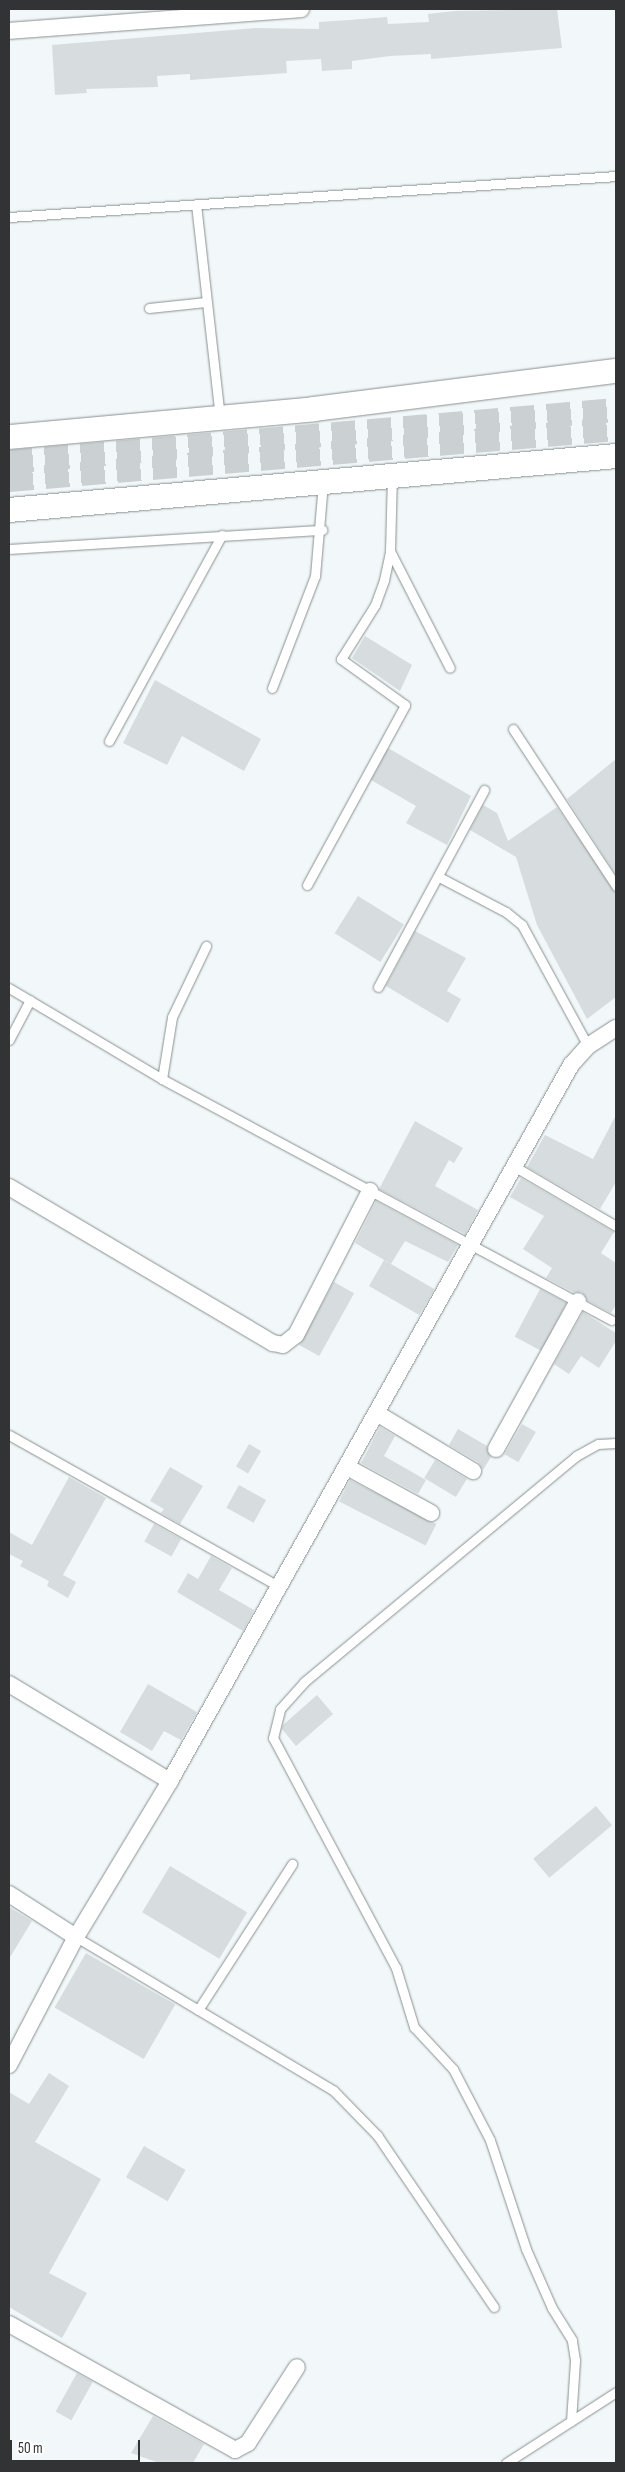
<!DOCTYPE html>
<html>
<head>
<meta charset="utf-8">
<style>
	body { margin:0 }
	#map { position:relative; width:625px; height:2472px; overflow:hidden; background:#f2f8f9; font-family:"Sofia Sans Condensed",sans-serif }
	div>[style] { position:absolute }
	.building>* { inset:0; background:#d7ddde; transform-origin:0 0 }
	.secondary-tunnel>* { height:24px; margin-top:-12px; transform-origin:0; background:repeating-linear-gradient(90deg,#cbd1d2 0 24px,transparent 0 36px) }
	.roads { filter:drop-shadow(0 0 1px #898f90) drop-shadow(0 0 1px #898f90) }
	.lane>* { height:9px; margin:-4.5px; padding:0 4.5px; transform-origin:4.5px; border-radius:4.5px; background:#fff }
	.street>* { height:16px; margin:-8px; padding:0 8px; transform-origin:8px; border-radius:8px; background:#fff }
	.secondary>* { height:24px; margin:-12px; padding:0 12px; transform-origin:12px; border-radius:12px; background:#fff }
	span { translate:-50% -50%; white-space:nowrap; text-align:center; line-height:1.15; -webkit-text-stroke:5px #fff; paint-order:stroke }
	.frame { position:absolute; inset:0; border:10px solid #313334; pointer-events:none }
	.scale { position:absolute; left:10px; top:2440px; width:130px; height:22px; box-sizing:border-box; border:2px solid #313334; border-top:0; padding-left:6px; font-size:15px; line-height:18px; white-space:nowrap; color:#313334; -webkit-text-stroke:4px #fff; paint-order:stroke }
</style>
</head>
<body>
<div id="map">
	<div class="building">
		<i style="clip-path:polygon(557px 9px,562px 48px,431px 59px,431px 54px,390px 56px,352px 61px,352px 69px,322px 71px,321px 59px,286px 61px,287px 73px,190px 80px,190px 74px,157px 76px,158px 87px,86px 89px,87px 93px,55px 95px,52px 45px,256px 28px,319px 29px,319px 22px,349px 20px,387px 17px,388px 24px,429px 22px,428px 14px,455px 11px)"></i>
		<i style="clip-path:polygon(365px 636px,412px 665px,400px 691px,352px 658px)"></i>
		<i style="clip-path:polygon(155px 680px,261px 739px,244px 771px,182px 736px,167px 765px,123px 743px)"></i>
		<i style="clip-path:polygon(388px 748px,471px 796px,447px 845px,406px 823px,416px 806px,371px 780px)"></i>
		<i style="clip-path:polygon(616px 759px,616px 875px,567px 799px)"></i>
		<i style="clip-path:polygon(483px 805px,497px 813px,508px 841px,557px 807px,616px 892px,616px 997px,587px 1019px,537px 925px,516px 857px,470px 830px)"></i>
		<i style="left:358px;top:896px;width:54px;height:44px;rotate:32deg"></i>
		<i style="clip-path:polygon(415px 931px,466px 958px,447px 991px,461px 999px,448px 1023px,386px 986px)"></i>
		<i style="clip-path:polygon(616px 1115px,616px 1182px,600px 1209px,527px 1167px,545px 1135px,593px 1159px)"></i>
		<i style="clip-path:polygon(415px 1121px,463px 1148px,454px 1163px,449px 1160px,435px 1186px,478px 1210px,465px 1234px,379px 1189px)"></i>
		<i style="clip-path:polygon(521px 1178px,614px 1232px,601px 1253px,616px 1263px,616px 1305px,611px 1313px,588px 1301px,582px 1292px,573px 1292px,546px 1278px,552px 1268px,523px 1249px,544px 1216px,510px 1197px)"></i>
		<i style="clip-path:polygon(376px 1201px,458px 1245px,448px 1262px,405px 1241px,391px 1264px,355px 1243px)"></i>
		<i style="left:384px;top:1260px;width:58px;height:30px;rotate:30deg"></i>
		<i style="left:334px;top:1282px;width:23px;height:72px;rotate:29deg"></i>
		<i style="left:540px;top:1289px;width:30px;height:54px;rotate:28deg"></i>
		<i style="clip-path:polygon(583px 1312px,616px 1333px,616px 1341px,599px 1368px,581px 1356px,569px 1374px,554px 1364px)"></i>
		<i style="left:522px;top:1424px;width:16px;height:35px;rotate:30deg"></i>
		<i style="clip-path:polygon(380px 1427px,395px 1436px,384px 1456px,426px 1480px,418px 1494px,361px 1463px)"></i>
		<i style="clip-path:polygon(458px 1429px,487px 1446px,491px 1457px,483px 1470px,478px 1462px,449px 1445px)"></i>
		<i style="left:249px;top:1444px;width:14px;height:26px;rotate:30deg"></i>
		<i style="left:435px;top:1460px;width:37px;height:21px;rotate:31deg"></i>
		<i style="clip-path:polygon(170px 1467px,203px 1486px,180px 1524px,161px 1513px,164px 1509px,150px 1501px)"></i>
		<i style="clip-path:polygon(69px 1477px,106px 1498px,63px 1575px,76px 1582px,68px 1598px,47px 1586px,49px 1581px,20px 1566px,23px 1561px,9px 1554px,9px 1532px,32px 1545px)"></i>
		<i style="left:350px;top:1480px;width:97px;height:24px;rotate:27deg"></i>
		<i style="left:239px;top:1485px;width:31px;height:26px;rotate:29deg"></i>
		<i style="left:154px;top:1524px;width:31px;height:20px;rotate:29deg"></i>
		<i style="clip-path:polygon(211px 1556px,232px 1568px,219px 1590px,254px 1610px,243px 1631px,177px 1592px,188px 1573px,198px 1579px)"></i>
		<i style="clip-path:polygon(148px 1684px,197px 1712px,181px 1740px,164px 1731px,152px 1751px,120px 1732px)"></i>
		<i style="clip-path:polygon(317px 1695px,333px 1714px,296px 1746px,282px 1729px,283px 1725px)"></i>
		<i style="left:596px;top:1806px;width:25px;height:82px;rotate:50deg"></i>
		<i style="left:170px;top:1866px;width:90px;height:54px;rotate:31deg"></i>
		<i style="clip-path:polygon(9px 1907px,32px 1921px,9px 1959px)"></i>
		<i style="left:86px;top:1953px;width:103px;height:63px;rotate:30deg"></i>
		<i style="clip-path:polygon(49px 2073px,69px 2086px,35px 2142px,101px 2179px,49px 2273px,87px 2293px,62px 2338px,9px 2307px,9px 2092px,29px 2104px)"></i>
		<i style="left:144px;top:2146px;width:48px;height:36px;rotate:30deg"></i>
		<i style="left:77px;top:2373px;width:18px;height:44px;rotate:29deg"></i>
		<i style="clip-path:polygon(153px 2416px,204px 2444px,193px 2463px,159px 2463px,131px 2453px)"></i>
	</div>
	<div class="secondary-tunnel">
		<i style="left:9px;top:462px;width:609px;rotate:-4.9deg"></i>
		<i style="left:9px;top:480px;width:609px;rotate:-4.8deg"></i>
	</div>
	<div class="roads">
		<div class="lane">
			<i style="left:196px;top:204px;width:214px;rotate:83.6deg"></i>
			<i style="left:9px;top:217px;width:608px;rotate:-3.86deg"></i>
			<i style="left:149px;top:308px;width:57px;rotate:-6deg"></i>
			<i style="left:9px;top:549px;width:314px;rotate:-3.5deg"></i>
			<i style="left:390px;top:551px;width:131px;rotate:62.9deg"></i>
			<i style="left:272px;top:688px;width:120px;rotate:-69deg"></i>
			<i style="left:315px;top:576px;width:93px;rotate:-85.1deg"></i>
			<i style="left:513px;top:729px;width:188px;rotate:56.7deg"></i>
			<i style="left:109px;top:741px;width:235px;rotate:-61.3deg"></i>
			<i style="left:439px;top:877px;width:76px;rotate:27.6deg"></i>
			<i style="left:506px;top:912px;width:21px;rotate:39deg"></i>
			<i style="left:522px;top:925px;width:138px;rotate:61.4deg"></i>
			<i style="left:307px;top:885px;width:205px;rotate:-61.4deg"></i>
			<i style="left:405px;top:705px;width:79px;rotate:-144.3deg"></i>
			<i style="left:341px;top:659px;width:64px;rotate:-57.8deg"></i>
			<i style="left:375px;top:605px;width:27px;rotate:-70deg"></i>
			<i style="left:384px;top:580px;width:30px;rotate:-78deg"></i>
			<i style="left:390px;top:551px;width:74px;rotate:-88.5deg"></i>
			<i style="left:378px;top:987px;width:224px;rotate:-61.7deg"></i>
			<i style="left:9px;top:988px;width:178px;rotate:30.7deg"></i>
			<i style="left:162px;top:1079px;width:510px;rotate:28.22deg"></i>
			<i style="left:9px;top:1040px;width:45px;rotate:-62.3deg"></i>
			<i style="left:162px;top:1079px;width:63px;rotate:-80.8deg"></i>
			<i style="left:172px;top:1017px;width:79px;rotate:-64.4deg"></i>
			<i style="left:517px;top:1168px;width:115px;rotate:30.4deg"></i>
			<i style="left:9px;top:1435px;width:308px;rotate:29.3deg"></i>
			<i style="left:76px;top:1937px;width:300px;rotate:30.8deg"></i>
			<i style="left:334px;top:2091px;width:62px;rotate:45.7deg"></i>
			<i style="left:377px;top:2135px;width:208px;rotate:55.8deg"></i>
			<i style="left:198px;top:2010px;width:174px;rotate:-57.2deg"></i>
			<i style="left:571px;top:2421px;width:61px;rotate:-86.2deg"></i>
			<i style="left:575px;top:2360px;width:20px;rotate:-99deg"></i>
			<i style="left:572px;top:2340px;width:38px;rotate:-122deg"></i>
			<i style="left:552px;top:2308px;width:64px;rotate:-113.8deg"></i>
			<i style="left:526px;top:2249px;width:115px;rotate:-108.3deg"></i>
			<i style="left:490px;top:2140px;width:80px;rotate:-117.5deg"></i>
			<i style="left:453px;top:2069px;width:57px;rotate:-132.9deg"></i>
			<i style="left:414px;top:2027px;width:62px;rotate:-107deg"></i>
			<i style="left:396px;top:1968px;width:261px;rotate:-118.1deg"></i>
			<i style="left:273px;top:1738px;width:30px;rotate:-76deg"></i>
			<i style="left:280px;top:1709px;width:36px;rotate:-48deg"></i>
			<i style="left:304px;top:1682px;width:354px;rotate:-39.7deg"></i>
			<i style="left:576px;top:1456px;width:25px;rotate:-29deg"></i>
			<i style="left:598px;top:1444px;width:18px;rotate:-3deg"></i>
			<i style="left:506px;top:2463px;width:131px;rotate:-32.8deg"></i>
		</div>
		<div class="street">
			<i style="left:9px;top:31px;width:293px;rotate:-4.3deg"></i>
			<i style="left:9px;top:1187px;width:307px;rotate:30.6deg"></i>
			<i style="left:273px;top:1343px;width:10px;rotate:11deg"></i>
			<i style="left:283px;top:1345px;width:16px;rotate:-38deg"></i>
			<i style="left:296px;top:1335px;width:162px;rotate:-62.8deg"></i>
			<i style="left:378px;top:1414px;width:111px;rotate:31deg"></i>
			<i style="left:496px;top:1449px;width:169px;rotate:-61deg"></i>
			<i style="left:347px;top:1467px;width:96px;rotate:28.7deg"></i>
			<i style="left:9px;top:1684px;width:188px;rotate:31.1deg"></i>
			<i style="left:9px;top:1894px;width:80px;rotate:32.7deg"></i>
			<i style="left:9px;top:2065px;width:144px;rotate:-62.4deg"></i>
			<i style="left:76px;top:1937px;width:182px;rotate:-58.9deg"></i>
			<i style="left:170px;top:1781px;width:821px;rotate:-60.75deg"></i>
			<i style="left:571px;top:1065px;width:25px;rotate:-48deg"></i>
			<i style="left:588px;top:1046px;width:33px;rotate:-33deg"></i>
			<i style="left:9px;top:2324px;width:259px;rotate:29.1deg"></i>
			<i style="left:235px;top:2450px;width:15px;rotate:-28deg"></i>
			<i style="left:248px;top:2443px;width:90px;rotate:-57.2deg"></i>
		</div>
		<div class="secondary">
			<i style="left:9px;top:437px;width:306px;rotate:-5.2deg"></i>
			<i style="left:314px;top:409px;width:304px;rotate:-7.2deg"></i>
			<i style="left:9px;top:510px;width:609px;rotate:-5.08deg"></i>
		</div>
	</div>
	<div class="frame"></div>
	<div class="scale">50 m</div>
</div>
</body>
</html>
